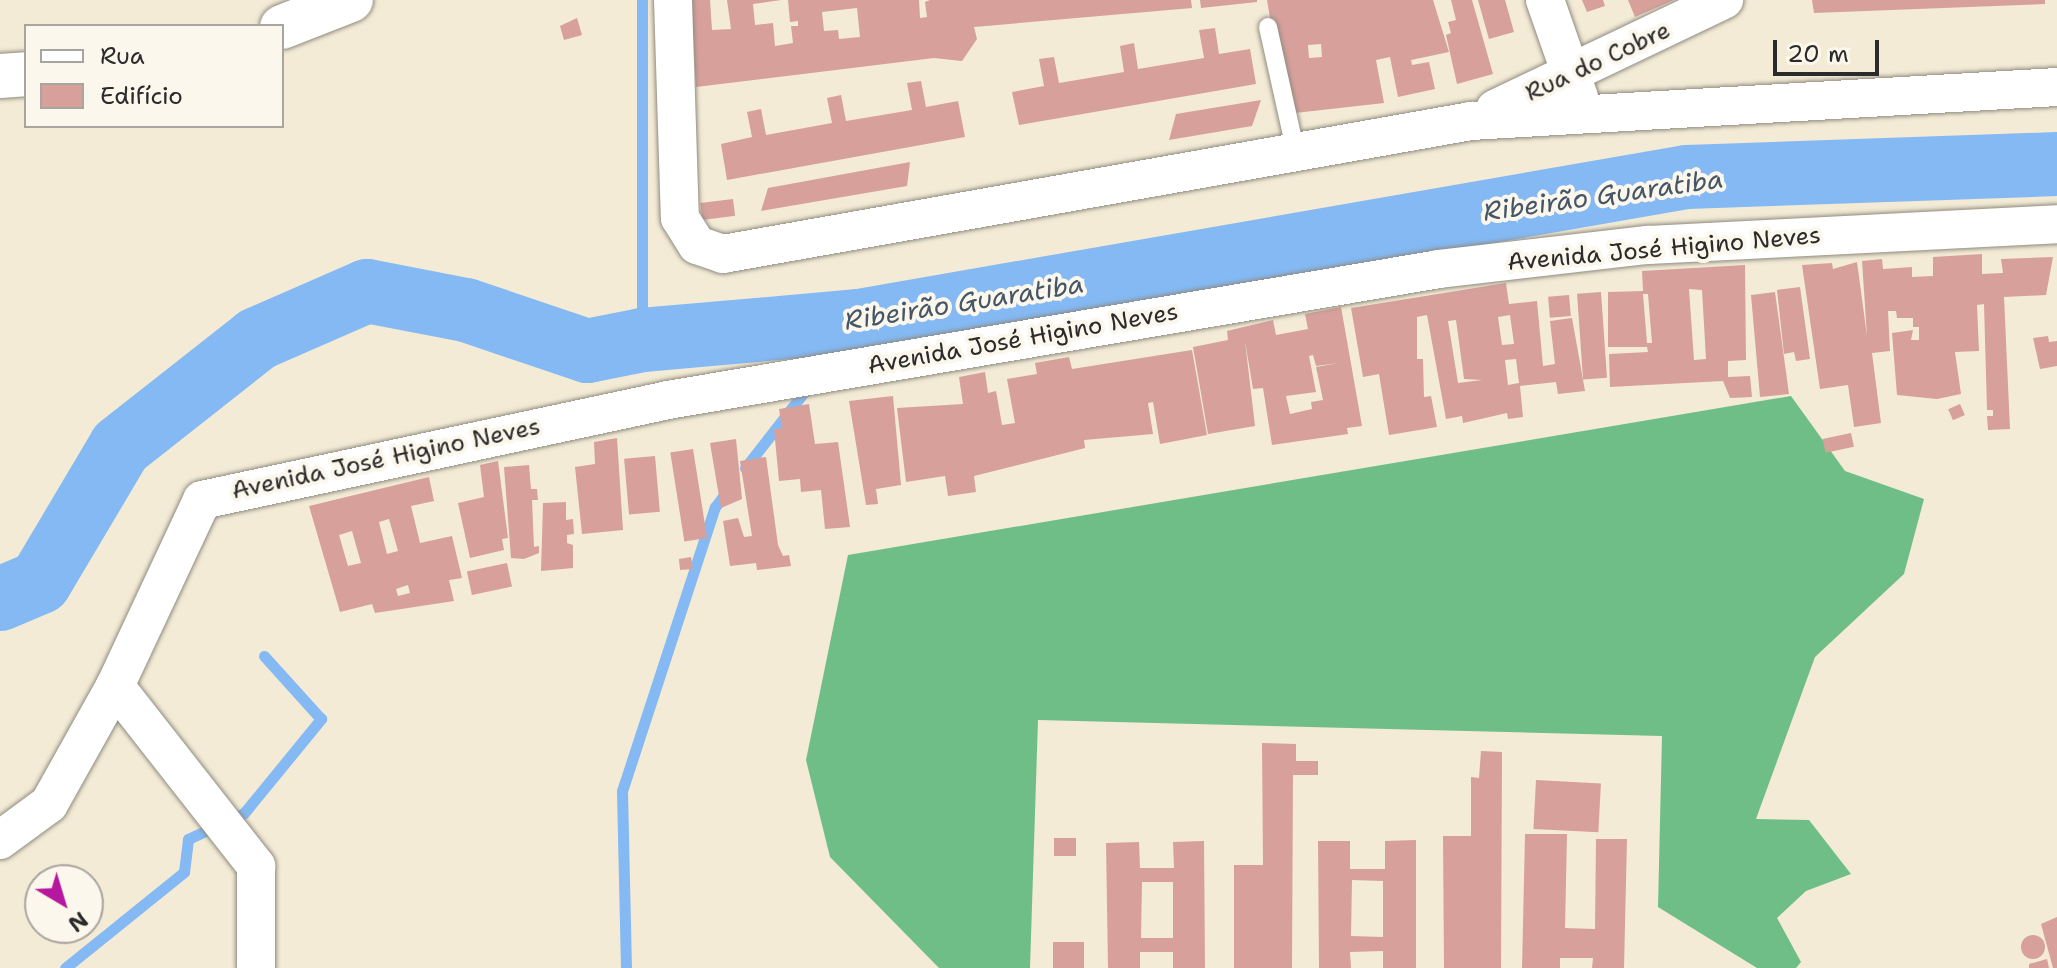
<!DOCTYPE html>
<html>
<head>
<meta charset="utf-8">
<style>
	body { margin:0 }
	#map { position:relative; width:2057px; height:968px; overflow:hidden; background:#f3ebd5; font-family:"Shantell Sans",sans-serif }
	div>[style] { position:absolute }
	.forest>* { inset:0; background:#6fbe88 }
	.stream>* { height:11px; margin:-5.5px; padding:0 5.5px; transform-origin:5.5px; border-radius:5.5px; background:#84b9f3 }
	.river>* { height:64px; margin:-32px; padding:0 32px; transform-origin:32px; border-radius:32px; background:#84b9f3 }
	.building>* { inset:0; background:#d7a09b; transform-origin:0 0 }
	.round { border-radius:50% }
	.roads { filter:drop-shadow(0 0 2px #8f8b80) drop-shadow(0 0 2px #8f8b80) }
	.lane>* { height:18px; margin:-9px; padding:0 9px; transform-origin:9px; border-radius:9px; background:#fff }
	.street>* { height:38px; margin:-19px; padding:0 19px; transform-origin:19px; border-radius:19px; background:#fff }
	.secondary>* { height:44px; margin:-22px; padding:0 22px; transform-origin:22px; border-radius:22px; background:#fff }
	span { translate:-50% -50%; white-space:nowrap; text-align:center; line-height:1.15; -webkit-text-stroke:8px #fbf7ec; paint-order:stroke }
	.street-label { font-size:24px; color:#2b2b2b }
	.water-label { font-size:26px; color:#465667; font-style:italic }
	.legend { position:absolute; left:24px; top:24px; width:260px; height:104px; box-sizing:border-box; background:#fbf7ec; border:2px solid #a8a59f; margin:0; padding:10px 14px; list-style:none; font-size:24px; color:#2b2b2b }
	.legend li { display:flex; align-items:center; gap:16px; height:40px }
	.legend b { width:40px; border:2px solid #a8a59f }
	.north { position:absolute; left:24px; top:864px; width:80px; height:80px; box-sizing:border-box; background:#fbf7ec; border:2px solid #a8a59f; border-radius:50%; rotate:142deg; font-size:22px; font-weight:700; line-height:32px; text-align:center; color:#2b2b2b }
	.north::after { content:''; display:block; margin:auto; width:28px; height:36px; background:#b5179e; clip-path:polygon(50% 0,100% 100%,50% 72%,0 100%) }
	.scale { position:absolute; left:1773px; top:40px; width:106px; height:36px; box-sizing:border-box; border:4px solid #2b2b2b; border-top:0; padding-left:10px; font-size:24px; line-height:28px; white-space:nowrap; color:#2b2b2b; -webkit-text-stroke:6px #fbf7ec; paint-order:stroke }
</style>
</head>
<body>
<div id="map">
	<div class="forest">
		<i style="clip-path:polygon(1791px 396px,1845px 471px,1924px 499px,1904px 574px,1815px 657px,1756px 819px,1809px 820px,1851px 874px,1806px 891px,1777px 918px,1801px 962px,1796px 968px,1757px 968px,1658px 907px,1662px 736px,1038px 720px,1030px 968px,939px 968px,830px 857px,806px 760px,848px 555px)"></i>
	</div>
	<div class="stream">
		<i style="left:642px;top:0;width:340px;rotate:90deg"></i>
		<i style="left:826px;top:364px;width:54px;rotate:-52.5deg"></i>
		<i style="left:745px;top:468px;width:103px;rotate:-52.1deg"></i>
		<i style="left:65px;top:968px;width:153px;rotate:-38.9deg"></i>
		<i style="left:184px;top:872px;width:33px;rotate:-83deg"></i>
		<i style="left:188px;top:839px;width:62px;rotate:-24.9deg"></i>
		<i style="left:244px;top:813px;width:122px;rotate:-50.7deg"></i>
		<i style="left:321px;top:719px;width:85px;rotate:-132.1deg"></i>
		<i style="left:626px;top:968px;width:177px;rotate:-91.3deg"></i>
		<i style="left:622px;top:791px;width:299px;rotate:-71.9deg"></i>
		<i style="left:715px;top:507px;width:20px;rotate:-53deg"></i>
	</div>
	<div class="river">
		<i style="left:0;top:599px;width:43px;rotate:-23deg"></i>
		<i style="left:40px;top:582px;width:157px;rotate:-59.3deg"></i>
		<i style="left:120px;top:447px;width:174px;rotate:-38.2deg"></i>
		<i style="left:257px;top:339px;width:120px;rotate:-23.6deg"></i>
		<i style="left:367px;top:291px;width:101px;rotate:10.9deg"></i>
		<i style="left:466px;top:310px;width:128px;rotate:18.7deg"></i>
		<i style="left:587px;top:351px;width:56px;rotate:-11.3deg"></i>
		<i style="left:642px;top:340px;width:218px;rotate:-5deg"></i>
		<i style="left:859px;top:321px;width:840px;rotate:-9.87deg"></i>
		<i style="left:1687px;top:177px;width:370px;rotate:-2deg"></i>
	</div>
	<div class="building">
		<i style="clip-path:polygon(evenodd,691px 0,710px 0,712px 30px,731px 29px,727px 0,781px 0,753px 4px,755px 25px,773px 23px,775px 46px,793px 43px,791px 26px,798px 26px,798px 21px,790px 22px,788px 0,919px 0,920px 18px,927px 17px,925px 2px,930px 0,1191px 0,1192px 8px,974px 27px,977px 39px,962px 61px,934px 58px,696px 87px,691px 0,857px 8px,860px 37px,839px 39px,838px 30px,824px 31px,822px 12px,857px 8px)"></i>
		<i style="clip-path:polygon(1200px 0,1257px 0,1257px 2px,1201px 8px)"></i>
		<i style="clip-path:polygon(evenodd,1267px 0,1433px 0,1449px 52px,1411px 60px,1412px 65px,1429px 62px,1435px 89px,1398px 97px,1390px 57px,1376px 60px,1384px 103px,1286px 114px,1267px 0,1321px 44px,1322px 57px,1309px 58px,1308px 45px,1321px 44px)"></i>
		<i style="clip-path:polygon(1451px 0,1472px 0,1493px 74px,1457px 84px,1446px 35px,1451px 33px,1448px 22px,1456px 20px)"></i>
		<i style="clip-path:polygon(1478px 0,1505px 0,1514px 32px,1489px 39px)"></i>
		<i style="clip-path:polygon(1582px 0,1603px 0,1605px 6px,1587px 12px)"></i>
		<i style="clip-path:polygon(1628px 0,1674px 0,1635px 17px)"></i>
		<i style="clip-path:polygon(1812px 0,2045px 0,2045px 4px,1814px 13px)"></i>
		<i style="clip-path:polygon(577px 18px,582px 35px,564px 40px,560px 26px)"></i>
		<i style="clip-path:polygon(1215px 28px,1219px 54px,1250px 49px,1256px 84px,1019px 125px,1012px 92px,1044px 86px,1039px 59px,1054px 57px,1059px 83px,1124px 72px,1120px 46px,1134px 43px,1138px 69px,1204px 58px,1199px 30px)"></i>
		<i style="clip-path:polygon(921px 81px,926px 107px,958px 101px,965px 137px,727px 180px,721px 144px,752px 137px,747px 112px,761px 109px,766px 135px,832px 123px,827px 98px,841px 95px,846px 121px,912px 110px,907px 83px)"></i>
		<i style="clip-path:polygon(1261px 100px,1252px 126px,1169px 140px,1176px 114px)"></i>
		<i style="clip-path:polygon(910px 162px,907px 186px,761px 211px,768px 188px)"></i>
		<i style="left:733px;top:199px;width:17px;height:33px;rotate:83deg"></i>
		<i style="clip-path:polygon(1982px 254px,1982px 274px,2003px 273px,2001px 259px,2053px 257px,2046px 295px,2004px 297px,2010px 429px,1988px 430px,1987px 416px,1993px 416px,1993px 410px,1987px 410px,1984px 304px,1977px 305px,1979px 351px,1955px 352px,1961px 394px,1937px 399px,1897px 395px,1892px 333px,1913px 330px,1911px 340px,1919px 340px,1919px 327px,1913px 327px,1913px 318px,1897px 318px,1896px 311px,1888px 311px,1890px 351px,1872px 353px,1881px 423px,1854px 427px,1848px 385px,1820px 389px,1802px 265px,1832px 263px,1833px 269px,1857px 262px,1867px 336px,1862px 261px,1882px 259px,1883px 269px,1912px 267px,1912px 277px,1933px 276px,1933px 257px)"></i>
		<i style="clip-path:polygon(evenodd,1745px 265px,1746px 360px,1728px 361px,1728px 377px,1750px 376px,1752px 397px,1730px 398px,1723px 381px,1610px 387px,1609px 354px,1648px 352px,1647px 347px,1608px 347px,1608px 292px,1643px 291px,1642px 271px,1745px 265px,1689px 289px,1702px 290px,1706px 359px,1694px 360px,1689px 289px,1745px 265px,1643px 294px,1648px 294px,1652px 343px,1647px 343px,1643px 294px)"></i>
		<i style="clip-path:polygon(evenodd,1506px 283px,1509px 304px,1537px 301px,1543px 366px,1555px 364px,1550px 321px,1572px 318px,1585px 391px,1558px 394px,1556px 382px,1520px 386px,1523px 417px,1508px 419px,1507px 413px,1463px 423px,1462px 416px,1446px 419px,1427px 315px,1417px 317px,1417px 359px,1423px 359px,1424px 397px,1431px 396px,1437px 427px,1389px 435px,1379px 374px,1363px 377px,1351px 308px,1506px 283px,1510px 315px,1514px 344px,1502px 345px,1498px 317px,1510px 315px,1506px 283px,1456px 320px,1464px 379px,1482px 380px,1458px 383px,1448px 321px,1456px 320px,1506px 283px,1516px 359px,1519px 383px,1508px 385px,1505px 360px,1516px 359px)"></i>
		<i style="clip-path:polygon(1800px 287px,1810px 359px,1796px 361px,1794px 352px,1784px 354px,1777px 290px)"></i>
		<i style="left:1601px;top:292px;width:86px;height:24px;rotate:86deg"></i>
		<i style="clip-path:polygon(1775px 292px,1789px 394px,1760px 397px,1751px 295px)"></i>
		<i style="left:1569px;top:295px;width:21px;height:21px;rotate:85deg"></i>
		<i style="clip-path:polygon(evenodd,1341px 307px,1362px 426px,1347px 428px,1348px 434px,1272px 445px,1263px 388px,1253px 389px,1245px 341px,1255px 426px,1208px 434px,1193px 347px,1228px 340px,1227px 331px,1273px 320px,1276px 335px,1308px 329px,1305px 314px,1341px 307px,1313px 355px,1316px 366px,1339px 363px,1316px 367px,1323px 400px,1311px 402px,1312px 409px,1290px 414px,1286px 396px,1316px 392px,1309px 356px,1313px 355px)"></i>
		<i style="clip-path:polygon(2048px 336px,2049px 342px,2057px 341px,2057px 366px,2040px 369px,2033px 338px)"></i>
		<i style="clip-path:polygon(1192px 350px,1207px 435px,1160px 444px,1153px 402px,1148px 403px,1153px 434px,1084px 440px,1085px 448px,974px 476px,976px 492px,948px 496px,945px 476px,906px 482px,897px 408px,963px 404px,959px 377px,985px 372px,988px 393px,996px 391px,1002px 425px,1015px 423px,1007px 379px,1037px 374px,1035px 363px,1069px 357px,1072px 369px)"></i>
		<i style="clip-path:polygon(893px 396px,901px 485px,876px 489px,878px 504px,866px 505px,849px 401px)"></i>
		<i style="clip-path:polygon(809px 404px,815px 444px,838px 442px,850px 527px,825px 529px,821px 490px,801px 492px,800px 479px,779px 481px,774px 429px,782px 429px,779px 409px)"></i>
		<i style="left:1960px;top:404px;width:12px;height:13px;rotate:66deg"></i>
		<i style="left:1851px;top:433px;width:14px;height:29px;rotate:78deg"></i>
		<i style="clip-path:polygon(617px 438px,623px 530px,582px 534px,575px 467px,595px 464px,594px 442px)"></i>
		<i style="clip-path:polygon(736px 439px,742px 499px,721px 508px,710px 443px)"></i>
		<i style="left:693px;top:449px;width:90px;height:23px;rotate:81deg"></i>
		<i style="left:655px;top:456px;width:56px;height:31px;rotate:85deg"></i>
		<i style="clip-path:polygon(766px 457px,778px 545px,783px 556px,789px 555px,791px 566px,757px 570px,756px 563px,730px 566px,723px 521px,738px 518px,744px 537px,752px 536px,740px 461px)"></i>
		<i style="clip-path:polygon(498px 461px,508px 538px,502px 539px,504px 550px,470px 558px,458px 503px,484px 497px,480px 465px)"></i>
		<i style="clip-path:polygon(529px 465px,531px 489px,537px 489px,538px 500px,532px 500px,534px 547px,539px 546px,539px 553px,524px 559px,511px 558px,504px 467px)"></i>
		<i style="clip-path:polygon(evenodd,429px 477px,434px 501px,411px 506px,420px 543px,452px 536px,462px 578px,449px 580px,454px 601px,375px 613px,372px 604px,340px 612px,309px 506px,429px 477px,389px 519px,398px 551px,387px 554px,379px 522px,389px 519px,429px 477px,352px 531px,361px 563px,348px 566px,339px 535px,352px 531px,429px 477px,408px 585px,410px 593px,398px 596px,396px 589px,408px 585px)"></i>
		<i style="clip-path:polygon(566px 502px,566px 520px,573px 519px,574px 534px,567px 535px,567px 543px,573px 545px,573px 568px,541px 571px,543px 503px)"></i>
		<i style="clip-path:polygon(691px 557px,693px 569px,680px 570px,679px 559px)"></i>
		<i style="left:507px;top:563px;width:24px;height:41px;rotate:78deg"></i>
		<i style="clip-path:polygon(1262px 743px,1296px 744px,1296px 761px,1318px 761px,1318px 775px,1293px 775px,1292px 968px,1234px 968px,1234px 865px,1263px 865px)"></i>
		<i style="clip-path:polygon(1481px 751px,1502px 752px,1501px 968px,1444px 968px,1443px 836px,1471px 836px,1471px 777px,1479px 778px)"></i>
		<i style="left:1536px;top:780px;width:65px;height:49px;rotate:3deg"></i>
		<i style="clip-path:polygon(1525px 834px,1567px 834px,1565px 928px,1595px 929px,1596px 839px,1627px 839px,1624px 968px,1592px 968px,1593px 958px,1560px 958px,1560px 968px,1522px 968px)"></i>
		<i style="left:1054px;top:838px;width:22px;height:18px"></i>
		<i style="clip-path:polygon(evenodd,1416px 840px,1416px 968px,1383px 968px,1383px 951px,1350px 952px,1351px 968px,1319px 968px,1318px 841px,1350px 841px,1350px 869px,1385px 869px,1385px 841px,1416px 840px,1352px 880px,1383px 881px,1383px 937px,1351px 936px,1352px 880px)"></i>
		<i style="clip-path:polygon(evenodd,1204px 841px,1205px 968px,1173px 968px,1173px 952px,1140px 952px,1140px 968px,1108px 968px,1106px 843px,1139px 842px,1140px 868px,1174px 868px,1173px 842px,1204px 841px,1142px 882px,1173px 882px,1173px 938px,1141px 938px,1142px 882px)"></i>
		<i style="clip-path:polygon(2057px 917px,2057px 968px,2053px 968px,2041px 924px)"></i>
		<i class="round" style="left:2021px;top:935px;width:24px;height:24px"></i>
		<i style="left:1084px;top:942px;width:26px;height:31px;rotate:90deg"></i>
		<i style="clip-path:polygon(2047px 959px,2049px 968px,2029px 968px,2029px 964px)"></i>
	</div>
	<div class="roads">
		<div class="lane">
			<i style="left:1268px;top:27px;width:125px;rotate:77.5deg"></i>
		</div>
		<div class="street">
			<i style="left:673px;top:0;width:218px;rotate:88.2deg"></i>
			<i style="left:680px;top:218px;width:32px;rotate:58deg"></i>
			<i style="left:697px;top:245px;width:28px;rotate:19deg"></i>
			<i style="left:723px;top:254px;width:760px;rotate:-10.08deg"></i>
			<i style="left:1471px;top:121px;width:587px;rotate:-3.32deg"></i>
			<i style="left:1545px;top:0;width:103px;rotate:70.7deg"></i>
			<i style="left:1495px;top:109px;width:254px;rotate:-25.5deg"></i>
			<i style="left:115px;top:686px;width:229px;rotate:51.9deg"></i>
			<i style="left:256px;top:866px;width:102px;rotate:90deg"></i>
			<i style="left:0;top:840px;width:61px;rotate:-36.3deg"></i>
			<i style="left:49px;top:804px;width:135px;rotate:-60.8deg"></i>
			<i style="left:115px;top:686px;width:205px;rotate:-64.9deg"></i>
			<i style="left:202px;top:500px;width:477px;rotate:-12.1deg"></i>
			<i style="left:668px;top:400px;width:782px;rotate:-9.64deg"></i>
			<i style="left:1439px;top:269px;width:210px;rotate:-6.6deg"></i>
			<i style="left:1648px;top:245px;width:410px;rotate:-2.9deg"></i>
		</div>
		<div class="secondary">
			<i style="left:282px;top:27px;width:74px;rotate:-21.4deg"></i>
			<i style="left:0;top:76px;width:26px;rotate:-4deg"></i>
		</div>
	</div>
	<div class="street-label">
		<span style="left:1598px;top:62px;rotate:-25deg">Rua do Cobre</span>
		<span style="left:1664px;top:249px;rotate:-5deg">Avenida José Higino Neves</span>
		<span style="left:1023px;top:339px;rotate:-10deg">Avenida José Higino Neves</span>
		<span style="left:386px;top:459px;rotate:-12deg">Avenida José Higino Neves</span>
	</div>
	<div class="water-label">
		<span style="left:1603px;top:195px;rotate:-8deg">Ribeirão Guaratiba</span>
		<span style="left:964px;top:302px;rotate:-9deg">Ribeirão Guaratiba</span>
	</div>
	<ul class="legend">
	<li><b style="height:10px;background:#fff"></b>Rua</li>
	<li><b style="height:22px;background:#d7a09b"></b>Edifício</li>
	</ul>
	<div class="north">N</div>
	<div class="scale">20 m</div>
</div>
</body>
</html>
